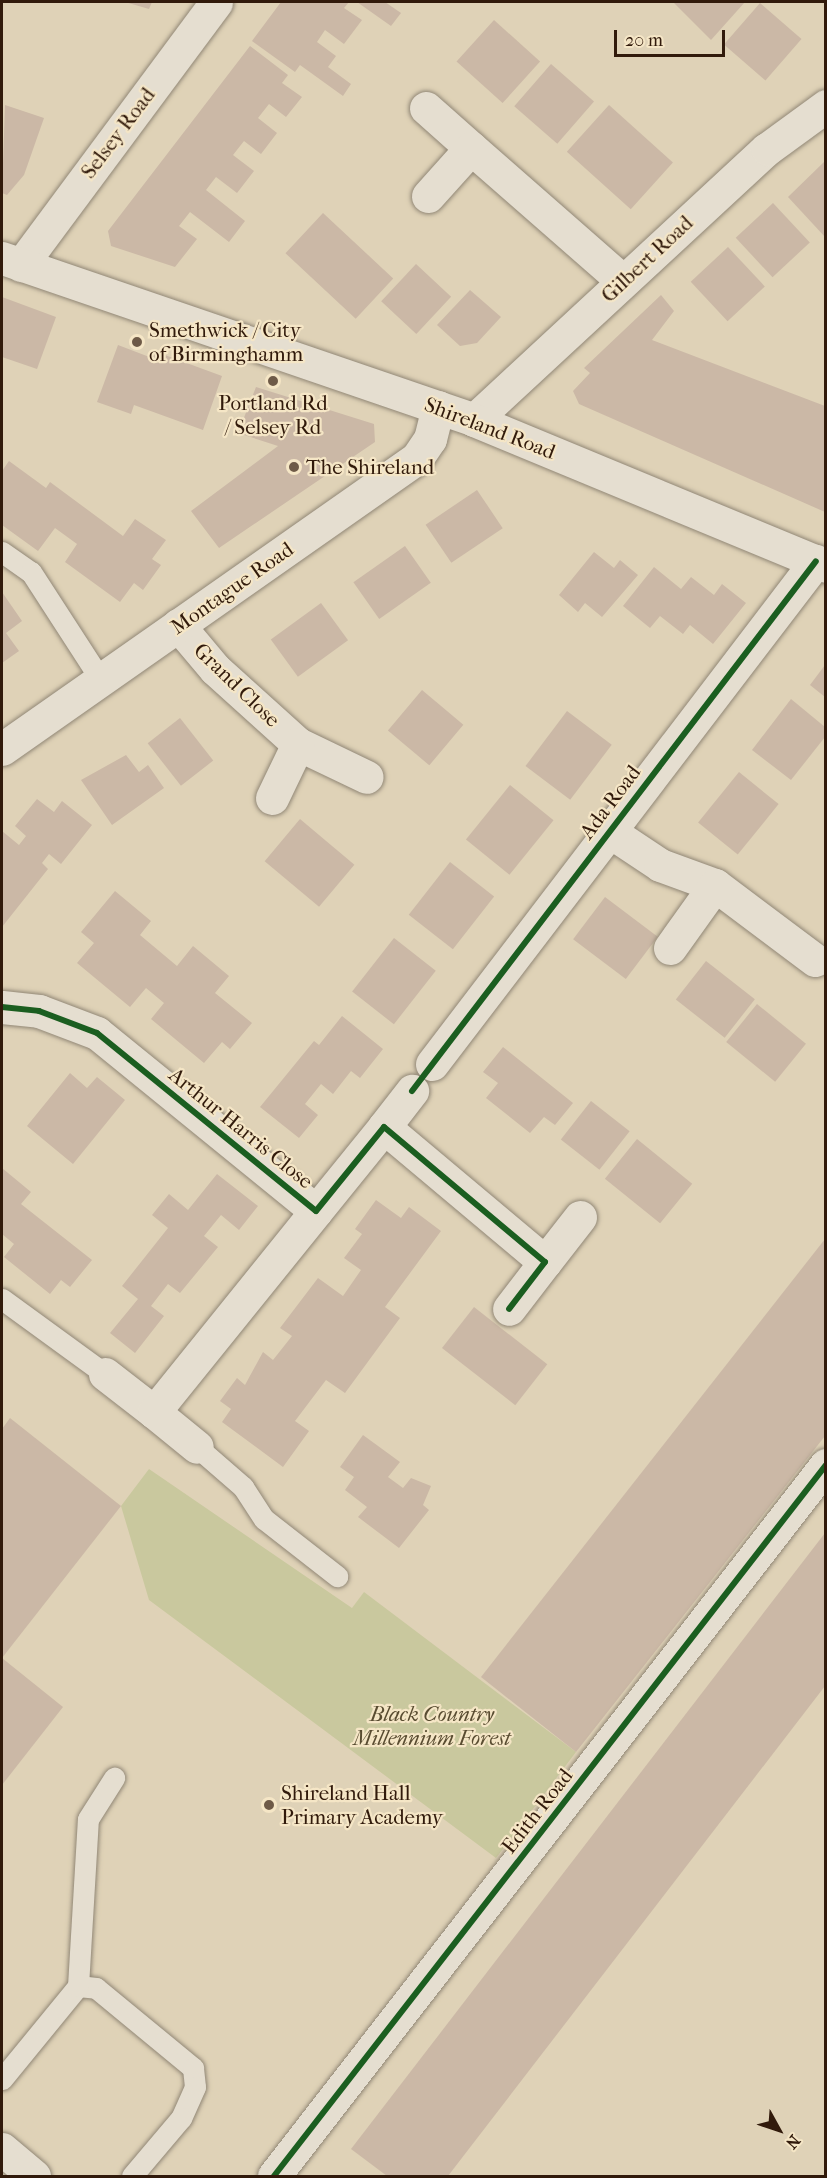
<!DOCTYPE html>
<html>
<head>
<meta charset="utf-8">
<style>
	body { margin:0 }
	#map { position:relative; width:827px; height:2178px; overflow:hidden; background:#dfd2b7; font-family:"IM FELL French Canon",serif }
	div>[style] { position:absolute }
	.green>* { inset:0; background:#c9c89e }
	.building>* { inset:0; background:#cbb8a6; transform-origin:0 0 }
	.roads { filter:drop-shadow(0 0 2px #918776) drop-shadow(0 0 2px #918776) }
	.lane>* { height:21px; margin:-10.5px; padding:0 10.5px; transform-origin:10.5px; border-radius:10.5px; background:#e5ded0 }
	.street>* { height:33px; margin:-16.5px; padding:0 16.5px; transform-origin:16.5px; border-radius:16.5px; background:#e5ded0 }
	.secondary>* { height:33px; margin:-16.5px; padding:0 16.5px; transform-origin:16.5px; border-radius:16.5px; background:#e5ded0 }
	.cycleway>* { height:6px; margin:-3px; padding:0 3px; transform-origin:3px; border-radius:3px; background:#1b5e20 }
	.dots>* { width:16px; height:16px; translate:-50% -50%; box-sizing:border-box; border:3px solid #f5e6c6; border-radius:50% }
	span { translate:-50% -50%; white-space:nowrap; text-align:center; line-height:1.15; -webkit-text-stroke:4.5px #f5e6c6; paint-order:stroke }
	.street-label { font-size:21px; color:#311a0b }
	.poi-label { font-size:21px; color:#311a0b }
	.left { translate:0 -50%; text-align:left }
	.park-label { font-size:21px; color:#594c31; font-style:italic }
	.frame { position:absolute; inset:0; border:3px solid #311a0b; pointer-events:none }
	.north { position:absolute; left:749px; top:2100px; width:60px; height:60px; -webkit-text-stroke:4px #f5e6c6; paint-order:stroke; rotate:130deg; font-size:16px; font-weight:700; line-height:24px; text-align:center; color:#311a0b }
	.north::after { content:''; display:block; margin:auto; width:21px; height:27px; background:#311a0b; clip-path:polygon(50% 0,100% 100%,50% 72%,0 100%) }
	.scale { position:absolute; left:614px; top:30px; width:111px; height:27px; box-sizing:border-box; border:3px solid #311a0b; border-top:0; padding-left:8px; font-size:18px; line-height:21px; white-space:nowrap; color:#311a0b; -webkit-text-stroke:4px #f5e6c6; paint-order:stroke }
</style>
</head>
<body>
<div id="map">
	<div class="green">
		<i style="clip-path:polygon(149px 1469px,352px 1608px,364px 1592px,576px 1752px,496px 1858px,149px 1600px,121px 1506px)"></i>
	</div>
	<div class="building">
		<i style="clip-path:polygon(125px 2px,152px 2px,149px 9px)"></i>
		<i style="clip-path:polygon(281px 2px,349px 2px,344px 8px,362px 20px,344px 44px,325px 30px,317px 42px,336px 56px,328px 67px,351px 84px,343px 96px,300px 65px,295px 72px,252px 41px)"></i>
		<i style="clip-path:polygon(357px 2px,385px 2px,401px 13px,391px 26px)"></i>
		<i style="clip-path:polygon(673px 2px,745px 2px,711px 40px)"></i>
		<i style="left:760px;top:3px;width:55px;height:55px;rotate:41deg"></i>
		<i style="left:494px;top:20px;width:62px;height:56px;rotate:42deg"></i>
		<i style="clip-path:polygon(250px 46px,288px 75px,282px 83px,302px 97px,286px 117px,269px 104px,258px 118px,277px 133px,261px 154px,244px 141px,233px 155px,254px 171px,237px 193px,216px 177px,206px 190px,245px 221px,229px 242px,190px 212px,179px 226px,197px 239px,175px 267px,111px 246px,108px 231px)"></i>
		<i style="left:551px;top:64px;width:57px;height:56px;rotate:41deg"></i>
		<i style="clip-path:polygon(5px 105px,44px 118px,24px 175px,7px 195px,2px 193px)"></i>
		<i style="left:609px;top:105px;width:86px;height:63px;rotate:42deg"></i>
		<i style="clip-path:polygon(825px 161px,825px 237px,788px 197px)"></i>
		<i style="left:773px;top:203px;width:54px;height:51px;rotate:47deg"></i>
		<i style="left:323px;top:213px;width:96px;height:55px;rotate:43deg"></i>
		<i style="left:728px;top:247px;width:54px;height:51px;rotate:47deg"></i>
		<i style="left:416px;top:264px;width:48px;height:51px;rotate:43deg"></i>
		<i style="clip-path:polygon(470px 290px,501px 317px,477px 343px,460px 346px,437px 325px)"></i>
		<i style="clip-path:polygon(661px 295px,674px 311px,652px 340px,825px 406px,825px 512px,579px 404px,573px 391px,590px 373px,584px 368px)"></i>
		<i style="clip-path:polygon(2px 297px,56px 317px,37px 369px,2px 357px)"></i>
		<i style="clip-path:polygon(118px 345px,152px 358px,154px 351px,222px 376px,203px 430px,134px 405px,131px 414px,97px 402px)"></i>
		<i style="clip-path:polygon(256px 387px,374px 424px,375px 442px,219px 548px,191px 511px,278px 446px,238px 433px)"></i>
		<i style="clip-path:polygon(9px 461px,46px 488px,50px 482px,123px 536px,135px 519px,166px 540px,152px 559px,161px 565px,143px 590px,134px 583px,120px 602px,65px 562px,77px 544px,55px 528px,38px 551px,2px 525px,2px 471px)"></i>
		<i style="left:477px;top:490px;width:46px;height:62px;rotate:56deg"></i>
		<i style="left:405px;top:546px;width:45px;height:63px;rotate:55deg"></i>
		<i style="clip-path:polygon(594px 552px,614px 568px,620px 560px,638px 575px,602px 617px,585px 603px,578px 612px,559px 595px)"></i>
		<i style="clip-path:polygon(654px 567px,681px 589px,691px 577px,714px 595px,722px 584px,746px 603px,713px 644px,690px 625px,683px 634px,660px 616px,650px 628px,623px 606px)"></i>
		<i style="clip-path:polygon(2px 592px,22px 621px,6px 633px,19px 651px,2px 663px)"></i>
		<i style="left:321px;top:603px;width:46px;height:62px;rotate:54deg"></i>
		<i style="clip-path:polygon(825px 665px,825px 697px,810px 685px)"></i>
		<i style="left:422px;top:690px;width:54px;height:53px;rotate:40deg"></i>
		<i style="clip-path:polygon(791px 699px,825px 727px,825px 737px,791px 780px,752px 750px)"></i>
		<i style="left:567px;top:711px;width:56px;height:69px;rotate:37deg"></i>
		<i style="left:180px;top:718px;width:54px;height:41px;rotate:52deg"></i>
		<i style="clip-path:polygon(126px 755px,139px 772px,148px 765px,164px 788px,112px 825px,81px 780px)"></i>
		<i style="left:739px;top:772px;width:51px;height:65px;rotate:39deg"></i>
		<i style="left:510px;top:785px;width:56px;height:70px;rotate:39deg"></i>
		<i style="clip-path:polygon(37px 799px,54px 812px,62px 801px,92px 825px,61px 864px,49px 854px,42px 863px,48px 869px,2px 927px,2px 831px,19px 845px,26px 836px,15px 826px)"></i>
		<i style="left:300px;top:819px;width:71px;height:55px;rotate:40deg"></i>
		<i style="left:450px;top:862px;width:56px;height:67px;rotate:38deg"></i>
		<i style="clip-path:polygon(115px 891px,151px 921px,140px 935px,177px 966px,193px 946px,229px 976px,215px 993px,252px 1023px,230px 1049px,222px 1042px,204px 1063px,151px 1019px,164px 1003px,146px 988px,130px 1007px,77px 963px,94px 943px,81px 932px)"></i>
		<i style="left:605px;top:897px;width:66px;height:53px;rotate:37deg"></i>
		<i style="left:394px;top:938px;width:53px;height:68px;rotate:38deg"></i>
		<i style="left:706px;top:961px;width:62px;height:49px;rotate:38deg"></i>
		<i style="left:757px;top:1004px;width:63px;height:49px;rotate:39deg"></i>
		<i style="clip-path:polygon(342px 1016px,383px 1049px,360px 1078px,351px 1071px,333px 1094px,321px 1084px,305px 1104px,318px 1115px,299px 1138px,260px 1107px,314px 1041px,319px 1045px)"></i>
		<i style="clip-path:polygon(503px 1047px,573px 1103px,555px 1125px,544px 1117px,530px 1133px,486px 1098px,498px 1083px,483px 1072px)"></i>
		<i style="clip-path:polygon(70px 1073px,87px 1088px,97px 1077px,125px 1100px,73px 1164px,27px 1126px)"></i>
		<i style="left:591px;top:1101px;width:49px;height:49px;rotate:38deg"></i>
		<i style="left:637px;top:1139px;width:71px;height:51px;rotate:39deg"></i>
		<i style="clip-path:polygon(2px 1168px,31px 1192px,21px 1204px,92px 1260px,70px 1287px,61px 1280px,50px 1294px,4px 1257px,14px 1244px,2px 1234px)"></i>
		<i style="clip-path:polygon(217px 1174px,258px 1206px,239px 1230px,221px 1215px,204px 1236px,218px 1247px,180px 1293px,168px 1284px,151px 1306px,164px 1316px,135px 1353px,110px 1333px,138px 1299px,122px 1286px,168px 1228px,152px 1215px,169px 1194px,188px 1210px)"></i>
		<i style="clip-path:polygon(376px 1200px,401px 1218px,409px 1207px,441px 1231px,385px 1307px,400px 1318px,345px 1393px,326px 1380px,295px 1421px,309px 1431px,283px 1467px,222px 1422px,231px 1409px,220px 1401px,237px 1378px,245px 1385px,263px 1352px,273px 1360px,292px 1336px,280px 1328px,318px 1278px,343px 1296px,361px 1270px,344px 1258px,362px 1234px,355px 1229px)"></i>
		<i style="clip-path:polygon(825px 1239px,825px 1436px,576px 1752px,481px 1677px)"></i>
		<i style="left:474px;top:1307px;width:93px;height:52px;rotate:38deg"></i>
		<i style="clip-path:polygon(10px 1418px,121px 1506px,2px 1658px,2px 1429px)"></i>
		<i style="clip-path:polygon(363px 1435px,400px 1462px,388px 1477px,403px 1488px,411px 1478px,431px 1486px,423px 1505px,429px 1510px,399px 1548px,358px 1517px,367px 1507px,345px 1490px,354px 1477px,340px 1467px)"></i>
		<i style="clip-path:polygon(825px 1533px,825px 1686px,448px 2176px,387px 2176px,351px 2149px)"></i>
		<i style="clip-path:polygon(2px 1658px,63px 1707px,2px 1785px)"></i>
	</div>
	<div class="roads">
		<div class="lane">
			<i style="left:2px;top:552px;width:35px;rotate:35deg"></i>
			<i style="left:31px;top:572px;width:129px;rotate:57.1deg"></i>
			<i style="left:2px;top:1299px;width:127px;rotate:36.1deg"></i>
			<i style="left:197px;top:1447px;width:61px;rotate:41deg"></i>
			<i style="left:243px;top:1487px;width:38px;rotate:57deg"></i>
			<i style="left:264px;top:1519px;width:93px;rotate:38deg"></i>
			<i style="left:78px;top:1986px;width:18px;rotate:6deg"></i>
			<i style="left:96px;top:1988px;width:126px;rotate:39.5deg"></i>
			<i style="left:193px;top:2068px;width:19px;rotate:84deg"></i>
			<i style="left:195px;top:2087px;width:34px;rotate:114deg"></i>
			<i style="left:181px;top:2118px;width:76px;rotate:130.2deg"></i>
			<i style="left:2px;top:2079px;width:120px;rotate:-50.7deg"></i>
			<i style="left:78px;top:1986px;width:167px;rotate:-86.6deg"></i>
			<i style="left:88px;top:1819px;width:49px;rotate:-57.6deg"></i>
		</div>
		<div class="street">
			<i style="left:426px;top:108px;width:60px;rotate:41.6deg"></i>
			<i style="left:428px;top:196px;width:64px;rotate:-48.1deg"></i>
			<i style="left:471px;top:148px;width:202px;rotate:41.2deg"></i>
			<i style="left:21px;top:265px;width:327px;rotate:-53.4deg"></i>
			<i style="left:474px;top:420px;width:399px;rotate:-42.8deg"></i>
			<i style="left:767px;top:149px;width:73px;rotate:-36.1deg"></i>
			<i style="left:178px;top:625px;width:57px;rotate:49.9deg"></i>
			<i style="left:215px;top:669px;width:112px;rotate:42.1deg"></i>
			<i style="left:298px;top:744px;width:76px;rotate:25.6deg"></i>
			<i style="left:2px;top:749px;width:507px;rotate:-35.04deg"></i>
			<i style="left:417px;top:458px;width:23px;rotate:-56deg"></i>
			<i style="left:430px;top:439px;width:33px;rotate:-76deg"></i>
			<i style="left:272px;top:798px;width:60px;rotate:-64.3deg"></i>
			<i style="left:609px;top:831px;width:61px;rotate:33.7deg"></i>
			<i style="left:660px;top:865px;width:59px;rotate:20deg"></i>
			<i style="left:715px;top:885px;width:125px;rotate:36.9deg"></i>
			<i style="left:670px;top:948px;width:77px;rotate:-54.5deg"></i>
			<i style="left:2px;top:1007px;width:37px;rotate:6deg"></i>
			<i style="left:39px;top:1011px;width:62px;rotate:20.8deg"></i>
			<i style="left:97px;top:1033px;width:282px;rotate:39.1deg"></i>
			<i style="left:316px;top:1211px;width:108px;rotate:-51deg"></i>
			<i style="left:384px;top:1127px;width:210px;rotate:40deg"></i>
			<i style="left:545px;top:1262px;width:59px;rotate:127.5deg"></i>
			<i style="left:432px;top:1064px;width:633px;rotate:-52.64deg"></i>
			<i style="left:384px;top:1127px;width:46px;rotate:-52.1deg"></i>
			<i style="left:545px;top:1262px;width:57px;rotate:-52.1deg"></i>
			<i style="left:105px;top:1374px;width:62px;rotate:37.8deg"></i>
			<i style="left:154px;top:1412px;width:258px;rotate:-51.1deg"></i>
			<i style="left:154px;top:1412px;width:55px;rotate:39.1deg"></i>
			<i style="left:2px;top:2149px;width:42px;rotate:40.2deg"></i>
			<i style="left:274px;top:2176px;width:900px;rotate:-52.18deg"></i>
		</div>
		<div class="secondary">
			<i style="left:2px;top:258px;width:499px;rotate:18.9deg"></i>
			<i style="left:474px;top:420px;width:381px;rotate:22.5deg"></i>
		</div>
	</div>
	<div class="cycleway">
		<i style="left:2px;top:1007px;width:37px;rotate:6deg"></i>
		<i style="left:39px;top:1011px;width:62px;rotate:20.8deg"></i>
		<i style="left:97px;top:1033px;width:282px;rotate:39.1deg"></i>
		<i style="left:316px;top:1211px;width:108px;rotate:-51deg"></i>
		<i style="left:384px;top:1127px;width:210px;rotate:40deg"></i>
		<i style="left:545px;top:1262px;width:59px;rotate:127.5deg"></i>
		<i style="left:412px;top:1091px;width:666px;rotate:-52.68deg"></i>
		<i style="left:274px;top:2176px;width:900px;rotate:-52.18deg"></i>
	</div>
	<div class="dots">
		<i style="left:137px;top:342px;background:#6e5a47"></i>
		<i style="left:273px;top:381px;background:#6e5a47"></i>
		<i style="left:294px;top:467px;background:#6e5a47"></i>
		<i style="left:269px;top:1805px;background:#6e5a47"></i>
	</div>
	<div class="street-label">
		<span style="left:118px;top:133px;rotate:-53deg">Selsey Road</span>
		<span style="left:647px;top:259px;rotate:-43deg">Gilbert Road</span>
		<span style="left:490px;top:428px;rotate:21deg">Shireland Road</span>
		<span style="left:232px;top:588px;rotate:-35deg">Montague Road</span>
		<span style="left:237px;top:685px;rotate:44deg">Grand Close</span>
		<span style="left:610px;top:802px;rotate:-53deg">Ada Road</span>
		<span style="left:241px;top:1128px;rotate:39deg">Arthur Harris Close</span>
		<span style="left:537px;top:1811px;rotate:-52deg">Edith Road</span>
	</div>
	<div class="poi-label">
		<span class="left" style="left:149px;top:342px">Smethwick / City<br>of Birminghamm</span>
		<span style="left:273px;top:415px">Portland Rd<br>/ Selsey Rd</span>
		<span class="left" style="left:306px;top:467px">The Shireland</span>
		<span class="left" style="left:281px;top:1805px">Shireland Hall<br>Primary Academy</span>
	</div>
	<div class="park-label">
		<span style="left:432px;top:1726px">Black Country<br>Millennium Forest</span>
	</div>
	<div class="frame"></div>
	<div class="north">N</div>
	<div class="scale">20 m</div>
</div>
</body>
</html>
